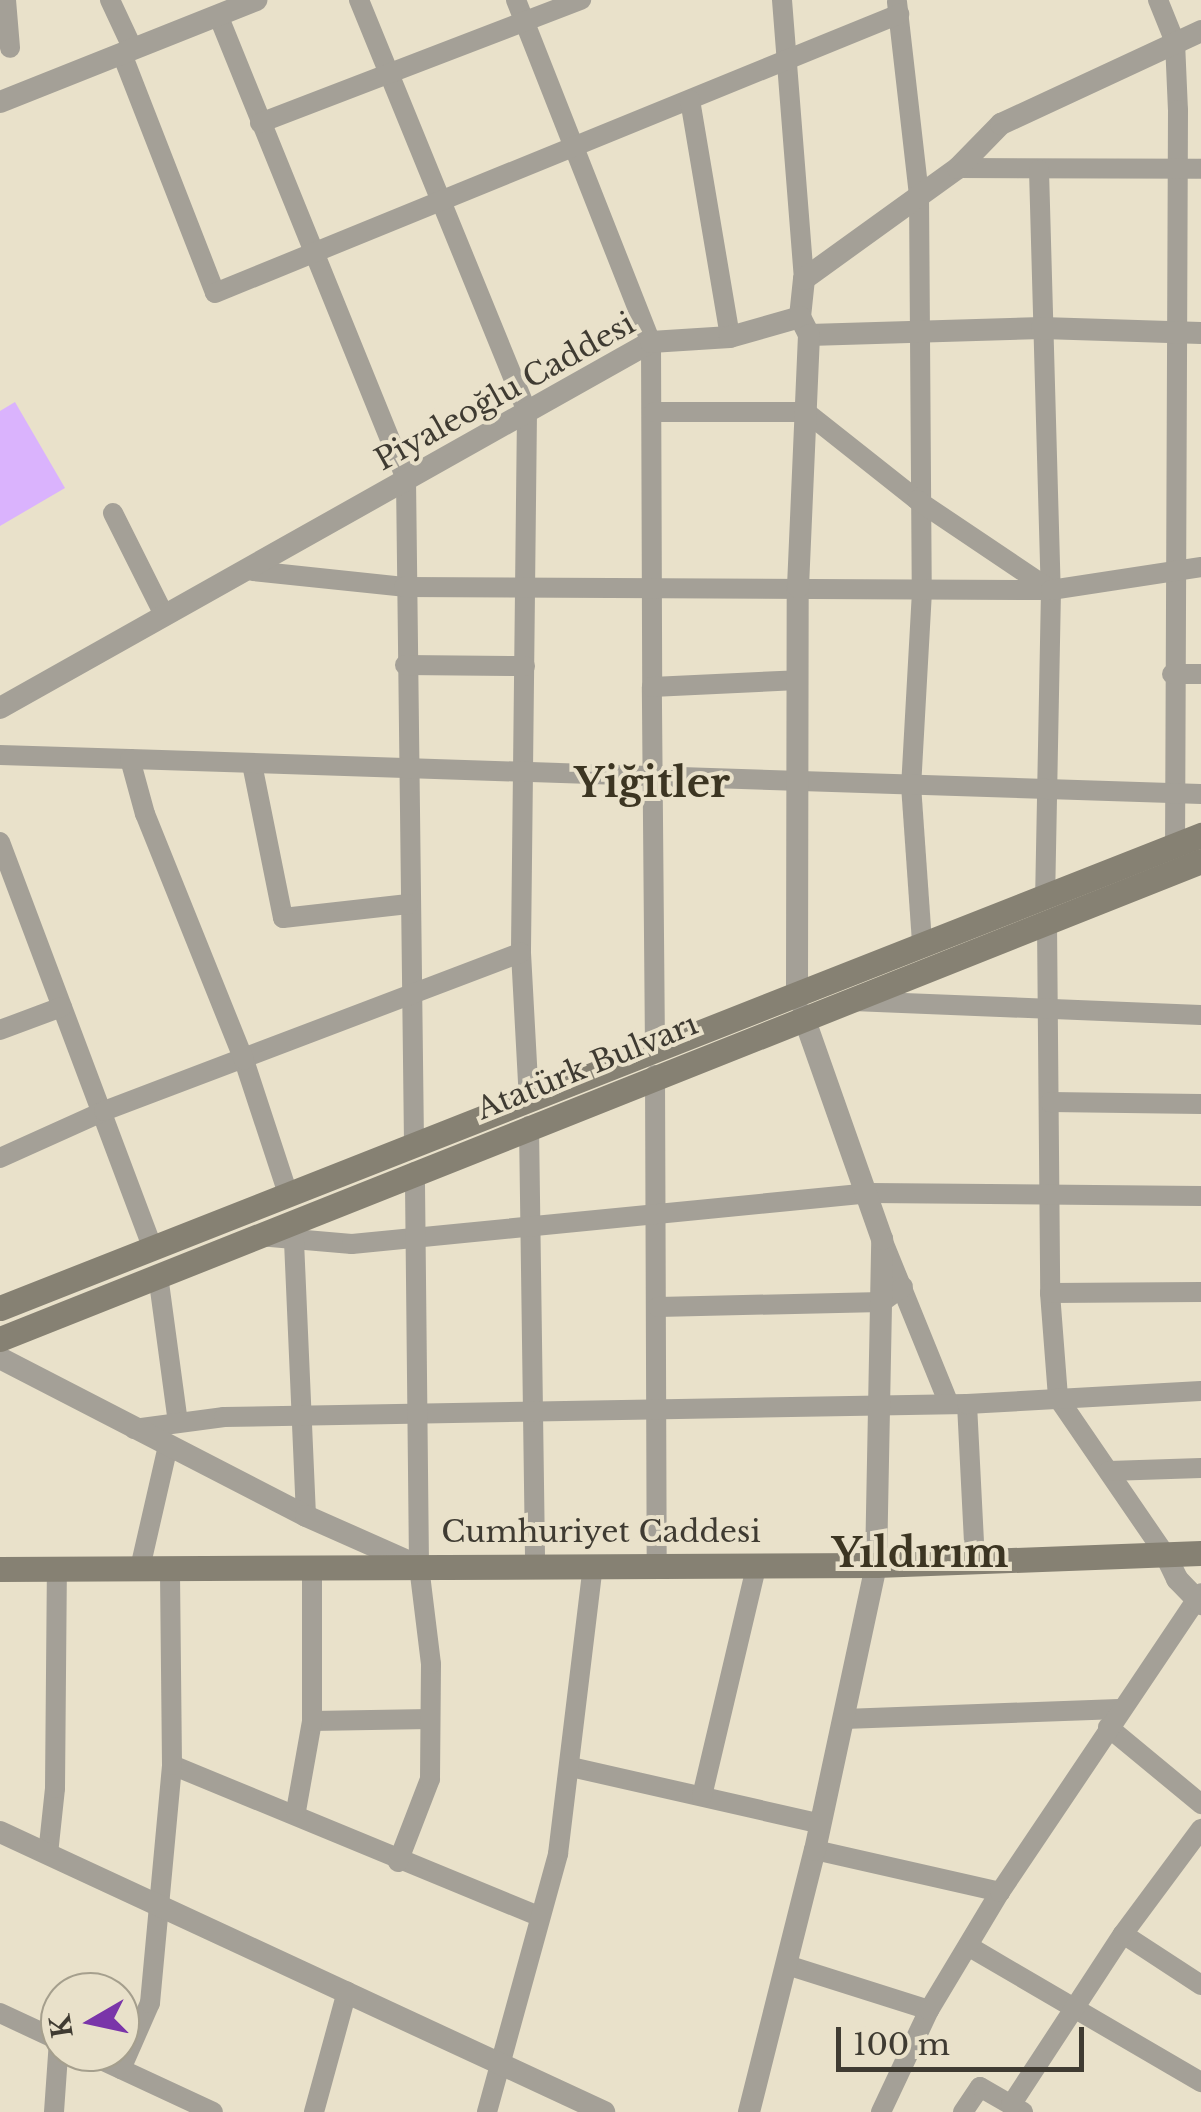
<!DOCTYPE html>
<html>
<head>
<meta charset="utf-8">
<style>
	body { margin:0 }
	#map { position:relative; width:1201px; height:2112px; overflow:hidden; background:#e9e1ca; font-family:"Libre Baskerville",serif }
	div>[style] { position:absolute }
	.green>* { inset:0; background:#dab3fd }
	.minor>* { height:20px; margin:-10px; padding:0 10px; transform-origin:10px; border-radius:10px; background:#a4a097 }
	.tertiary>* { height:22px; margin:-11px; padding:0 11px; transform-origin:11px; border-radius:11px; background:#a4a097 }
	.secondary>* { height:25px; margin:-12.5px; padding:0 12.5px; transform-origin:12.5px; border-radius:12.5px; background:#868173 }
	span { translate:-50% -50%; white-space:nowrap; text-align:center; line-height:1.15; -webkit-text-stroke:8px #e9e1ca; paint-order:stroke }
	.street-label { font-size:30px; color:#3f3b32 }
	.district-label { font-size:40px; color:#3c3522; font-weight:700 }
	.north { position:absolute; left:40px; top:1972px; width:100px; height:100px; box-sizing:border-box; background:#e9e1ca; border:2px solid #a59f8d; border-radius:50%; rotate:261deg; font-size:28px; font-weight:700; line-height:40px; text-align:center; color:#3f3b32 }
	.north::after { content:''; display:block; margin:auto; width:35px; height:45px; background:#7a35a9; clip-path:polygon(50% 0,100% 100%,50% 72%,0 100%) }
	.scale { position:absolute; left:836px; top:2027px; width:248px; height:45px; box-sizing:border-box; border:5px solid #3f3b32; border-top:0; padding-left:12px; font-size:30px; line-height:35px; white-space:nowrap; color:#3f3b32; -webkit-text-stroke:8px #e9e1ca; paint-order:stroke }
</style>
</head>
<body>
<div id="map">
	<div class="green">
		<i style="clip-path:polygon(15px 402px,65px 488px,0 526px,0 411px)"></i>
	</div>
	<div class="minor">
		<i style="left:6px;top:0;width:48px;rotate:85.2deg"></i>
		<i style="left:110px;top:0;width:54px;rotate:64.9deg"></i>
		<i style="left:359px;top:0;width:445px;rotate:67.8deg"></i>
		<i style="left:527px;top:412px;width:541px;rotate:90.64deg"></i>
		<i style="left:521px;top:953px;width:146px;rotate:86.9deg"></i>
		<i style="left:516px;top:0;width:368px;rotate:68.5deg"></i>
		<i style="left:651px;top:342px;width:345px;rotate:89.8deg"></i>
		<i style="left:782px;top:0;width:280px;rotate:85.5deg"></i>
		<i style="left:1158px;top:0;width:45px;rotate:68deg"></i>
		<i style="left:1175px;top:42px;width:68px;rotate:87.5deg"></i>
		<i style="left:1178px;top:110px;width:735px;rotate:90.23deg"></i>
		<i style="left:897px;top:2px;width:193px;rotate:83.5deg"></i>
		<i style="left:919px;top:194px;width:397px;rotate:89.6deg"></i>
		<i style="left:922px;top:591px;width:194px;rotate:93.2deg"></i>
		<i style="left:911px;top:785px;width:159px;rotate:86deg"></i>
		<i style="left:218px;top:15px;width:501px;rotate:67.94deg"></i>
		<i style="left:406px;top:479px;width:666px;rotate:89.31deg"></i>
		<i style="left:122px;top:54px;width:256px;rotate:68.7deg"></i>
		<i style="left:215px;top:293px;width:739px;rotate:-22.19deg"></i>
		<i style="left:690px;top:100px;width:240px;rotate:80.4deg"></i>
		<i style="left:260px;top:123px;width:344px;rotate:-21deg"></i>
		<i style="left:958px;top:168px;width:243px;rotate:0.2deg"></i>
		<i style="left:1039px;top:170px;width:420px;rotate:88.4deg"></i>
		<i style="left:1051px;top:590px;width:308px;rotate:91.1deg"></i>
		<i style="left:654px;top:412px;width:152px"></i>
		<i style="left:806px;top:412px;width:142px;rotate:38.4deg"></i>
		<i style="left:917px;top:500px;width:161px;rotate:33.9deg"></i>
		<i style="left:113px;top:513px;width:112px;rotate:63.4deg"></i>
		<i style="left:253px;top:571px;width:152px;rotate:6deg"></i>
		<i style="left:404px;top:587px;width:647px;rotate:0.27deg"></i>
		<i style="left:1051px;top:590px;width:152px;rotate:-8.7deg"></i>
		<i style="left:405px;top:665px;width:120px;rotate:0.5deg"></i>
		<i style="left:1172px;top:674px;width:29px"></i>
		<i style="left:0;top:755px;width:130px;rotate:1.8deg"></i>
		<i style="left:252px;top:764px;width:157px;rotate:78.6deg"></i>
		<i style="left:283px;top:918px;width:126px;rotate:-6.4deg"></i>
		<i style="left:0;top:842px;width:434px;rotate:69.4deg"></i>
		<i style="left:1047px;top:923px;width:370px;rotate:89.5deg"></i>
		<i style="left:1050px;top:1293px;width:105px;rotate:85.6deg"></i>
		<i style="left:1058px;top:1398px;width:189px;rotate:55.6deg"></i>
		<i style="left:853px;top:1001px;width:348px;rotate:2.3deg"></i>
		<i style="left:0;top:1030px;width:66px;rotate:-20.4deg"></i>
		<i style="left:655px;top:1050px;width:363px;rotate:-90.5deg"></i>
		<i style="left:652px;top:687px;width:146px;rotate:-2.7deg"></i>
		<i style="left:655px;top:1075px;width:488px;rotate:89.8deg"></i>
		<i style="left:1050px;top:1102px;width:151px;rotate:0.8deg"></i>
		<i style="left:529px;top:1126px;width:439px;rotate:89.2deg"></i>
		<i style="left:0;top:1158px;width:114px;rotate:-24.3deg"></i>
		<i style="left:104px;top:1111px;width:446px;rotate:-20.8deg"></i>
		<i style="left:288px;top:1194px;width:141px;rotate:-108.2deg"></i>
		<i style="left:244px;top:1060px;width:265px;rotate:-111.9deg"></i>
		<i style="left:145px;top:814px;width:57px;rotate:-105.3deg"></i>
		<i style="left:130px;top:759px;width:1072px;rotate:1.87deg"></i>
		<i style="left:259px;top:1236px;width:93px;rotate:4.9deg"></i>
		<i style="left:352px;top:1244px;width:521px;rotate:-5.62deg"></i>
		<i style="left:870px;top:1193px;width:331px;rotate:0.5deg"></i>
		<i style="left:882px;top:1239px;width:178px;rotate:67.9deg"></i>
		<i style="left:294px;top:1241px;width:275px;rotate:87.5deg"></i>
		<i style="left:158px;top:1275px;width:149px;rotate:82.3deg"></i>
		<i style="left:1050px;top:1293px;width:151px;rotate:-0.4deg"></i>
		<i style="left:658px;top:1307px;width:224px;rotate:-1.3deg"></i>
		<i style="left:882px;top:1302px;width:26px;rotate:-36deg"></i>
		<i style="left:967px;top:1404px;width:156px;rotate:87.1deg"></i>
		<i style="left:134px;top:1429px;width:91px;rotate:-7.6deg"></i>
		<i style="left:224px;top:1417px;width:743px;rotate:-1deg"></i>
		<i style="left:967px;top:1404px;width:234px;rotate:-3.2deg"></i>
		<i style="left:1109px;top:1471px;width:92px;rotate:-1.9deg"></i>
		<i style="left:140px;top:1568px;width:125px;rotate:-77.1deg"></i>
		<i style="left:844px;top:1719px;width:275px;rotate:-2.1deg"></i>
		<i style="left:312px;top:1721px;width:118px;rotate:-1deg"></i>
		<i style="left:1108px;top:1727px;width:121px;rotate:39.6deg"></i>
		<i style="left:172px;top:1765px;width:397px;rotate:22.4deg"></i>
		<i style="left:571px;top:1767px;width:256px;rotate:12.8deg"></i>
		<i style="left:702px;top:1796px;width:238px;rotate:-76.7deg"></i>
		<i style="left:296px;top:1811px;width:91px;rotate:-79.9deg"></i>
		<i style="left:312px;top:1721px;width:155px;rotate:-90deg"></i>
		<i style="left:815px;top:1850px;width:190px;rotate:12.8deg"></i>
		<i style="left:48px;top:1854px;width:66px;rotate:-83.9deg"></i>
		<i style="left:55px;top:1788px;width:221px;rotate:-89.5deg"></i>
		<i style="left:398px;top:1862px;width:89px;rotate:-68.9deg"></i>
		<i style="left:430px;top:1779px;width:115px;rotate:-89.5deg"></i>
		<i style="left:431px;top:1664px;width:99px;rotate:-97deg"></i>
		<i style="left:419px;top:1566px;width:394px;rotate:-90.6deg"></i>
		<i style="left:1123px;top:1934px;width:93px;rotate:33.2deg"></i>
		<i style="left:968px;top:1946px;width:270px;rotate:30.3deg"></i>
		<i style="left:787px;top:1965px;width:149px;rotate:17.6deg"></i>
		<i style="left:0;top:2013px;width:66px;rotate:25deg"></i>
		<i style="left:84px;top:2052px;width:142px;rotate:24.9deg"></i>
		<i style="left:121px;top:2069px;width:72px;rotate:-66.3deg"></i>
		<i style="left:150px;top:2003px;width:239px;rotate:-84.7deg"></i>
		<i style="left:172px;top:1765px;width:197px;rotate:-90.6deg"></i>
		<i style="left:54px;top:2112px;width:71px;rotate:-86deg"></i>
		<i style="left:314px;top:2112px;width:125px;rotate:-74.7deg"></i>
		<i style="left:487px;top:2112px;width:268px;rotate:-74.6deg"></i>
		<i style="left:558px;top:1854px;width:291px;rotate:-83.1deg"></i>
		<i style="left:881px;top:2112px;width:113px;rotate:-64.8deg"></i>
		<i style="left:929px;top:2010px;width:138px;rotate:-59deg"></i>
		<i style="left:1000px;top:1892px;width:360px;rotate:-56.1deg"></i>
		<i style="left:963px;top:2112px;width:30px;rotate:-56deg"></i>
		<i style="left:980px;top:2087px;width:36px;rotate:30deg"></i>
		<i style="left:1023px;top:2112px;width:14px;rotate:-150deg"></i>
		<i style="left:1011px;top:2105px;width:204px;rotate:-56.8deg"></i>
		<i style="left:1123px;top:1934px;width:131px;rotate:-53.4deg"></i>
	</div>
	<div class="tertiary">
		<i style="left:0;top:102px;width:276px;rotate:-21.7deg"></i>
		<i style="left:800px;top:317px;width:38px;rotate:-84deg"></i>
		<i style="left:804px;top:279px;width:190px;rotate:-35.8deg"></i>
		<i style="left:958px;top:168px;width:62px;rotate:-45.7deg"></i>
		<i style="left:1001px;top:124px;width:221px;rotate:-24.9deg"></i>
		<i style="left:0;top:708px;width:747px;rotate:-29.35deg"></i>
		<i style="left:651px;top:342px;width:79px;rotate:-3.6deg"></i>
		<i style="left:730px;top:337px;width:73px;rotate:-15.9deg"></i>
		<i style="left:800px;top:317px;width:20px;rotate:63deg"></i>
		<i style="left:809px;top:335px;width:233px;rotate:-1.7deg"></i>
		<i style="left:1042px;top:328px;width:159px;rotate:1.8deg"></i>
		<i style="left:797px;top:991px;width:404px;rotate:-89.9deg"></i>
		<i style="left:798px;top:587px;width:252px;rotate:-87.5deg"></i>
		<i style="left:0;top:1358px;width:344px;rotate:27.3deg"></i>
		<i style="left:306px;top:1516px;width:124px;rotate:23.9deg"></i>
		<i style="left:1165px;top:1554px;width:28px;rotate:64deg"></i>
		<i style="left:1177px;top:1579px;width:35px;rotate:46deg"></i>
		<i style="left:0;top:1832px;width:666px;rotate:24.87deg"></i>
		<i style="left:749px;top:2112px;width:270px;rotate:-75.9deg"></i>
		<i style="left:815px;top:1850px;width:291px;rotate:-77.9deg"></i>
		<i style="left:876px;top:1565px;width:326px;rotate:-88.9deg"></i>
		<i style="left:882px;top:1239px;width:238px;rotate:-109.4deg"></i>
	</div>
	<div class="secondary">
		<i style="left:0;top:1308px;width:1291px;rotate:-21.5deg"></i>
		<i style="left:0;top:1339px;width:1293px;rotate:-21.7deg"></i>
		<i style="left:0;top:1569px;width:876px;rotate:-0.26deg"></i>
		<i style="left:876px;top:1565px;width:325px;rotate:-2.1deg"></i>
	</div>
	<div class="street-label">
		<span style="left:505px;top:392px;rotate:-29deg">Piyaleoğlu Caddesi</span>
		<span style="left:587px;top:1067px;rotate:-22deg">Atatürk Bulvarı</span>
		<span style="left:601px;top:1532px">Cumhuriyet Caddesi</span>
	</div>
	<div class="district-label">
		<span style="left:652px;top:783px">Yiğitler</span>
		<span style="left:920px;top:1553px">Yıldırım</span>
	</div>
	<div class="north">K</div>
	<div class="scale">100 m</div>
</div>
</body>
</html>
